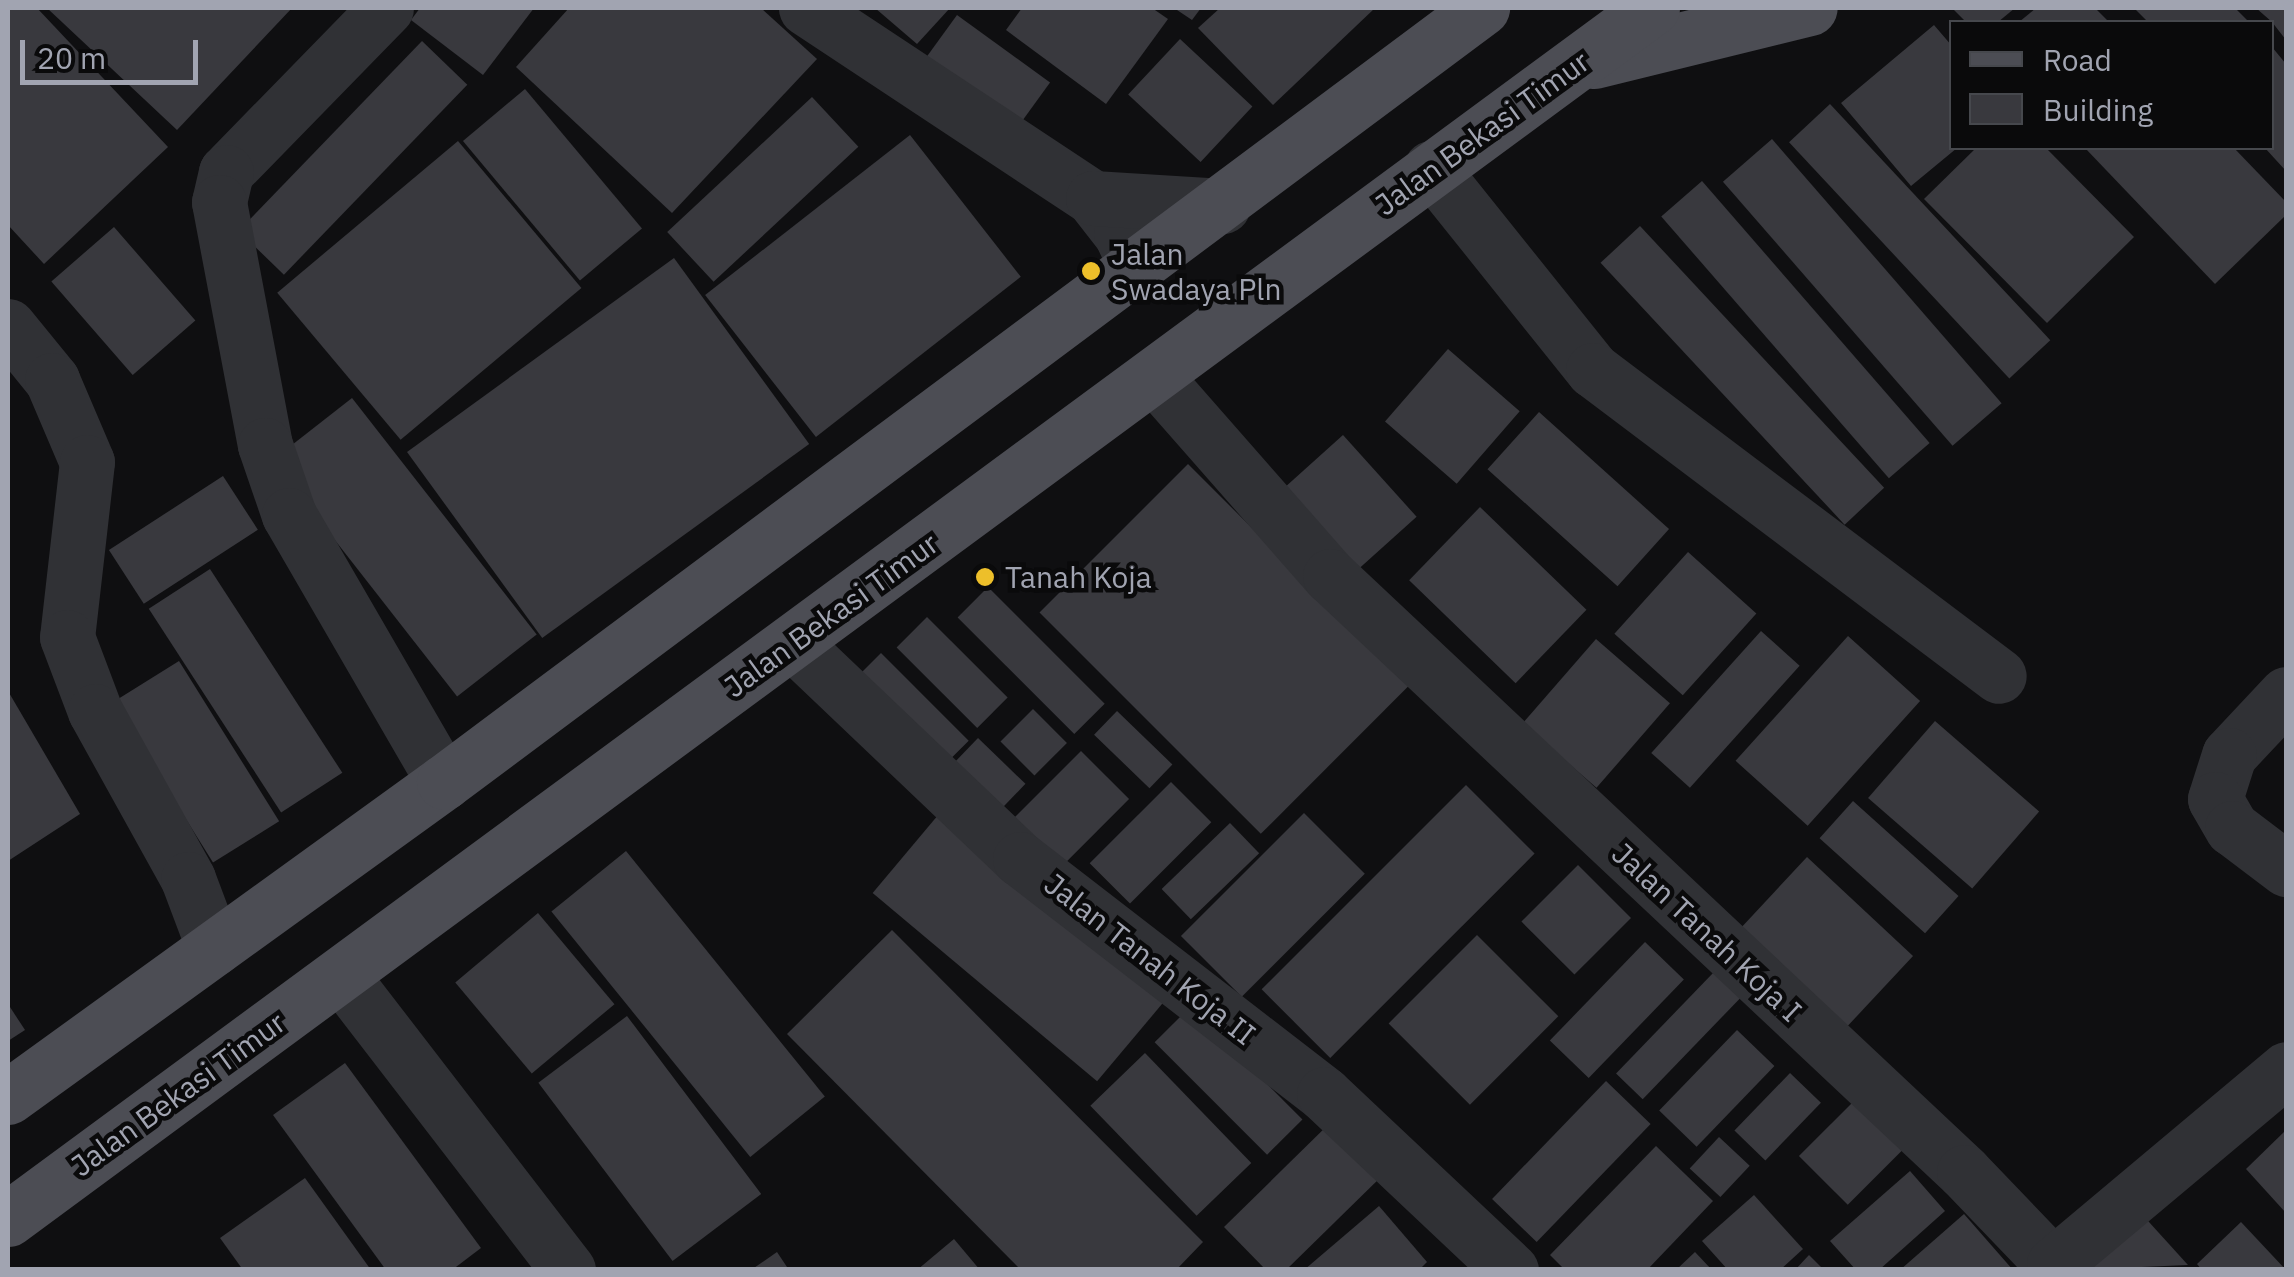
<!DOCTYPE html>
<html>
<head>
<meta charset="utf-8">
<style>
	body { margin:0 }
	#map { position:relative; width:2294px; height:1277px; overflow:hidden; background:#0f0f11; font-family:"IBM Plex Sans",sans-serif }
	div>[style] { position:absolute }
	.building>* { inset:0; background:#39393e; transform-origin:0 0 }
	.minor>* { height:55px; margin:-27.5px; padding:0 27.5px; transform-origin:27.5px; border-radius:27.5px; background:#303135 }
	.major>* { height:55px; margin:-27.5px; padding:0 27.5px; transform-origin:27.5px; border-radius:27.5px; background:#4c4d54 }
	.dots>* { width:28px; height:28px; translate:-50% -50%; box-sizing:border-box; border:5px solid #0a0a0b; border-radius:50% }
	span { translate:-50% -50%; white-space:nowrap; text-align:center; line-height:1.15; -webkit-text-stroke:9px #0a0a0b; paint-order:stroke }
	.street-label { font-size:30px; color:#a1a4b1 }
	.poi-label { font-size:30px; color:#a1a4b1 }
	.left { translate:0 -50%; text-align:left }
	.frame { position:absolute; inset:0; border:10px solid #a1a4b1; pointer-events:none }
	.legend { position:absolute; left:1949px; top:20px; width:325px; height:130px; box-sizing:border-box; background:#0a0a0b; border:2px solid #46484d; margin:0; padding:12px 18px; list-style:none; font-size:30px; color:#a1a4b1 }
	.legend li { display:flex; align-items:center; gap:20px; height:50px }
	.legend b { width:50px; border:2px solid #46484d }
	.scale { position:absolute; left:20px; top:40px; width:178px; height:45px; box-sizing:border-box; border:5px solid #a1a4b1; border-top:0; padding-left:12px; font-size:30px; line-height:35px; white-space:nowrap; color:#a1a4b1; -webkit-text-stroke:8px #0a0a0b; paint-order:stroke }
</style>
</head>
<body>
<div id="map">
	<div class="building">
		<i style="clip-path:polygon(8px 8px,37px 8px,168px 147px,44px 264px,8px 225px)"></i>
		<i style="clip-path:polygon(47px 8px,292px 8px,177px 130px)"></i>
		<i style="clip-path:polygon(420px 8px,534px 8px,483px 75px,411px 20px)"></i>
		<i style="clip-path:polygon(569px 8px,761px 8px,817px 59px,672px 213px,516px 67px)"></i>
		<i style="clip-path:polygon(875px 8px,950px 8px,917px 44px)"></i>
		<i style="clip-path:polygon(1022px 8px,1152px 8px,1168px 19px,1106px 104px,1006px 30px)"></i>
		<i style="clip-path:polygon(1174px 8px,1201px 8px,1192px 20px)"></i>
		<i style="clip-path:polygon(1220px 8px,1375px 8px,1273px 105px,1198px 28px)"></i>
		<i style="clip-path:polygon(1952px 8px,2015px 8px,1998px 22px,1966px 22px)"></i>
		<i style="clip-path:polygon(2036px 8px,2095px 8px,2109px 22px,2019px 22px)"></i>
		<i style="clip-path:polygon(2134px 8px,2235px 8px,2249px 22px,2148px 22px)"></i>
		<i style="clip-path:polygon(2256px 8px,2286px 8px,2286px 40px,2272px 22px)"></i>
		<i style="left:957px;top:15px;width:115px;height:62px;rotate:36deg"></i>
		<i style="clip-path:polygon(1934px 25px,1952px 46px,1952px 148px,1957px 148px,1911px 186px,1841px 103px)"></i>
		<i style="left:1180px;top:39px;width:99px;height:76px;rotate:43deg"></i>
		<i style="left:422px;top:41px;width:63px;height:264px;rotate:44deg"></i>
		<i style="clip-path:polygon(2272px 47px,2286px 64px,2286px 171px,2265px 148px,2272px 148px)"></i>
		<i style="left:525px;top:89px;width:182px;height:81px;rotate:50deg"></i>
		<i style="left:812px;top:97px;width:68px;height:198px;rotate:47deg"></i>
		<i style="left:1830px;top:104px;width:323px;height:56px;rotate:47deg"></i>
		<i style="left:910px;top:135px;width:180px;height:260px;rotate:52deg"></i>
		<i style="left:1772px;top:139px;width:350px;height:65px;rotate:49deg"></i>
		<i style="left:458px;top:141px;width:192px;height:236px;rotate:50deg"></i>
		<i style="clip-path:polygon(1976px 148px,2046px 148px,2134px 237px,2047px 323px,1924px 199px)"></i>
		<i style="clip-path:polygon(2085px 148px,2234px 148px,2286px 202px,2286px 215px,2215px 284px)"></i>
		<i style="left:1702px;top:181px;width:347px;height:54px;rotate:49deg"></i>
		<i style="left:1640px;top:226px;width:358px;height:54px;rotate:47deg"></i>
		<i style="left:114px;top:227px;width:124px;height:83px;rotate:49deg"></i>
		<i style="left:674px;top:258px;width:230px;height:330px;rotate:54deg"></i>
		<i style="left:1448px;top:349px;width:95px;height:96px;rotate:41deg"></i>
		<i style="left:352px;top:398px;width:300px;height:101px;rotate:52deg"></i>
		<i style="left:1539px;top:412px;width:175px;height:77px;rotate:42deg"></i>
		<i style="left:1343px;top:435px;width:110px;height:86px;rotate:48deg"></i>
		<i style="left:1188px;top:464px;width:313px;height:210px;rotate:45deg"></i>
		<i style="left:223px;top:476px;width:64px;height:136px;rotate:57deg"></i>
		<i style="left:1480px;top:507px;width:148px;height:102px;rotate:44deg"></i>
		<i style="left:1688px;top:552px;width:92px;height:110px;rotate:42deg"></i>
		<i style="left:210px;top:569px;width:243px;height:73px;rotate:57deg"></i>
		<i style="left:988px;top:587px;width:165px;height:43px;rotate:45deg"></i>
		<i style="left:927px;top:617px;width:114px;height:43px;rotate:45deg"></i>
		<i style="left:1761px;top:631px;width:52px;height:164px;rotate:42deg"></i>
		<i style="left:1848px;top:636px;width:97px;height:168px;rotate:42deg"></i>
		<i style="left:1596px;top:639px;width:98px;height:112px;rotate:41deg"></i>
		<i style="left:881px;top:653px;width:124px;height:35px;rotate:45deg"></i>
		<i style="left:179px;top:661px;width:189px;height:78px;rotate:58deg"></i>
		<i style="clip-path:polygon(8px 691px,80px 814px,8px 861px)"></i>
		<i style="left:1033px;top:709px;width:48px;height:46px;rotate:45deg"></i>
		<i style="left:1117px;top:711px;width:77px;height:33px;rotate:44deg"></i>
		<i style="left:1935px;top:721px;width:138px;height:102px;rotate:41deg"></i>
		<i style="left:978px;top:738px;width:66px;height:36px;rotate:44deg"></i>
		<i style="left:1081px;top:751px;width:68px;height:97px;rotate:45deg"></i>
		<i style="left:1171px;top:782px;width:57px;height:115px;rotate:45deg"></i>
		<i style="left:1466px;top:785px;width:97px;height:289px;rotate:45deg"></i>
		<i style="left:1853px;top:801px;width:142px;height:50px;rotate:42deg"></i>
		<i style="left:944px;top:808px;width:293px;height:111px;rotate:40deg"></i>
		<i style="left:1304px;top:813px;width:86px;height:174px;rotate:45deg"></i>
		<i style="left:1230px;top:823px;width:42px;height:95px;rotate:46deg"></i>
		<i style="left:626px;top:851px;width:316px;height:96px;rotate:51deg"></i>
		<i style="left:1807px;top:857px;width:145px;height:98px;rotate:43deg"></i>
		<i style="left:1578px;top:865px;width:75px;height:80px;rotate:45deg"></i>
		<i style="left:538px;top:913px;width:119px;height:108px;rotate:50deg"></i>
		<i style="clip-path:polygon(892px 930px,1203px 1242px,1176px 1270px,1021px 1270px,787px 1034px)"></i>
		<i style="left:1477px;top:935px;width:115px;height:125px;rotate:45deg"></i>
		<i style="left:1645px;top:942px;width:54px;height:137px;rotate:44deg"></i>
		<i style="left:1714px;top:972px;width:37px;height:141px;rotate:44deg"></i>
		<i style="clip-path:polygon(8px 1004px,25px 1030px,8px 1041px)"></i>
		<i style="left:1190px;top:1007px;width:159px;height:50px;rotate:45deg"></i>
		<i style="left:627px;top:1016px;width:223px;height:111px;rotate:53deg"></i>
		<i style="left:1737px;top:1030px;width:52px;height:112px;rotate:44deg"></i>
		<i style="left:1145px;top:1053px;width:153px;height:76px;rotate:46deg"></i>
		<i style="clip-path:polygon(345px 1063px,481px 1248px,452px 1270px,386px 1270px,273px 1115px)"></i>
		<i style="left:1790px;top:1073px;width:43px;height:80px;rotate:44deg"></i>
		<i style="left:1606px;top:1081px;width:62px;height:164px;rotate:44deg"></i>
		<i style="left:1864px;top:1091px;width:69px;height:92px;rotate:45deg"></i>
		<i style="clip-path:polygon(1333px 1120px,1385px 1173px,1286px 1270px,1266px 1270px,1224px 1227px)"></i>
		<i style="clip-path:polygon(2286px 1130px,2286px 1213px,2246px 1169px)"></i>
		<i style="left:1719px;top:1137px;width:42px;height:43px;rotate:43deg"></i>
		<i style="clip-path:polygon(1656px 1146px,1713px 1201px,1647px 1270px,1565px 1270px,1550px 1255px)"></i>
		<i style="clip-path:polygon(1910px 1171px,1945px 1211px,1879px 1270px,1856px 1270px,1830px 1241px)"></i>
		<i style="clip-path:polygon(305px 1178px,371px 1270px,243px 1270px,220px 1238px)"></i>
		<i style="clip-path:polygon(1754px 1195px,1803px 1249px,1780px 1270px,1728px 1270px,1702px 1241px)"></i>
		<i style="clip-path:polygon(1379px 1206px,1427px 1262px,1419px 1270px,1304px 1270px)"></i>
		<i style="clip-path:polygon(2139px 1211px,2188px 1265px,2073px 1270px)"></i>
		<i style="clip-path:polygon(1964px 1214px,2013px 1270px,1900px 1270px)"></i>
		<i style="clip-path:polygon(2241px 1222px,2286px 1270px,2202px 1270px,2197px 1264px)"></i>
		<i style="clip-path:polygon(954px 1239px,980px 1270px,917px 1270px)"></i>
		<i style="clip-path:polygon(777px 1252px,789px 1270px,751px 1270px)"></i>
		<i style="clip-path:polygon(1695px 1252px,1712px 1270px,1676px 1270px)"></i>
		<i style="clip-path:polygon(1809px 1255px,1824px 1270px,1795px 1270px)"></i>
	</div>
	<div class="minor">
		<i style="left:386px;top:8px;width:229px;rotate:134.3deg"></i>
		<i style="left:226px;top:172px;width:31px;rotate:103deg"></i>
		<i style="left:219px;top:202px;width:247px;rotate:79.3deg"></i>
		<i style="left:265px;top:445px;width:74px;rotate:71.1deg"></i>
		<i style="left:289px;top:515px;width:309px;rotate:59.9deg"></i>
		<i style="left:806px;top:8px;width:344px;rotate:33.5deg"></i>
		<i style="left:1093px;top:198px;width:46px;rotate:52.1deg"></i>
		<i style="left:1121px;top:234px;width:38px;rotate:65deg"></i>
		<i style="left:1431px;top:168px;width:259px;rotate:51.3deg"></i>
		<i style="left:1593px;top:370px;width:508px;rotate:37.01deg"></i>
		<i style="left:1093px;top:198px;width:130px;rotate:3.5deg"></i>
		<i style="left:8px;top:326px;width:70px;rotate:50.8deg"></i>
		<i style="left:52px;top:380px;width:89px;rotate:66.9deg"></i>
		<i style="left:87px;top:462px;width:176px;rotate:96.5deg"></i>
		<i style="left:67px;top:637px;width:79px;rotate:69.3deg"></i>
		<i style="left:95px;top:711px;width:192px;rotate:61deg"></i>
		<i style="left:188px;top:879px;width:74px;rotate:69.4deg"></i>
		<i style="left:1155px;top:377px;width:265px;rotate:48.7deg"></i>
		<i style="left:1330px;top:576px;width:870px;rotate:43.23deg"></i>
		<i style="left:1964px;top:1172px;width:136px;rotate:46.2deg"></i>
		<i style="left:793px;top:643px;width:313px;rotate:43.6deg"></i>
		<i style="left:1020px;top:859px;width:384px;rotate:37.7deg"></i>
		<i style="left:1324px;top:1094px;width:257px;rotate:43.3deg"></i>
		<i style="left:2286px;top:694px;width:83px;rotate:133.1deg"></i>
		<i style="left:2229px;top:755px;width:46px;rotate:107.7deg"></i>
		<i style="left:2215px;top:799px;width:34px;rotate:60deg"></i>
		<i style="left:2232px;top:828px;width:68px;rotate:37.2deg"></i>
		<i style="left:341px;top:975px;width:372px;rotate:52.4deg"></i>
		<i style="left:2054px;top:1264px;width:303px;rotate:-40deg"></i>
	</div>
	<div class="major">
		<i style="left:1594px;top:61px;width:222px;rotate:-13.8deg"></i>
		<i style="left:8px;top:1097px;width:538px;rotate:-35.85deg"></i>
		<i style="left:444px;top:782px;width:1295px;rotate:-36.71deg"></i>
		<i style="left:8px;top:1219px;width:2042px;rotate:-36.38deg"></i>
	</div>
	<div class="dots">
		<i style="left:1091px;top:271px;background:#edbf2a"></i>
		<i style="left:985px;top:577px;background:#edbf2a"></i>
	</div>
	<div class="street-label">
		<span style="left:1482px;top:133px;rotate:-36deg">Jalan Bekasi Timur</span>
		<span style="left:831px;top:615px;rotate:-36deg">Jalan Bekasi Timur</span>
		<span style="left:1707px;top:932px;rotate:43deg">Jalan Tanah Koja I</span>
		<span style="left:1150px;top:959px;rotate:38deg">Jalan Tanah Koja II</span>
		<span style="left:178px;top:1094px;rotate:-36deg">Jalan Bekasi Timur</span>
	</div>
	<div class="poi-label">
		<span class="left" style="left:1111px;top:271px">Jalan<br>Swadaya Pln</span>
		<span class="left" style="left:1005px;top:577px">Tanah Koja</span>
	</div>
	<div class="frame"></div>
	<ul class="legend">
	<li><b style="height:12px;background:#4c4d54"></b>Road</li>
	<li><b style="height:28px;background:#39393e"></b>Building</li>
	</ul>
	<div class="scale">20 m</div>
</div>
</body>
</html>
